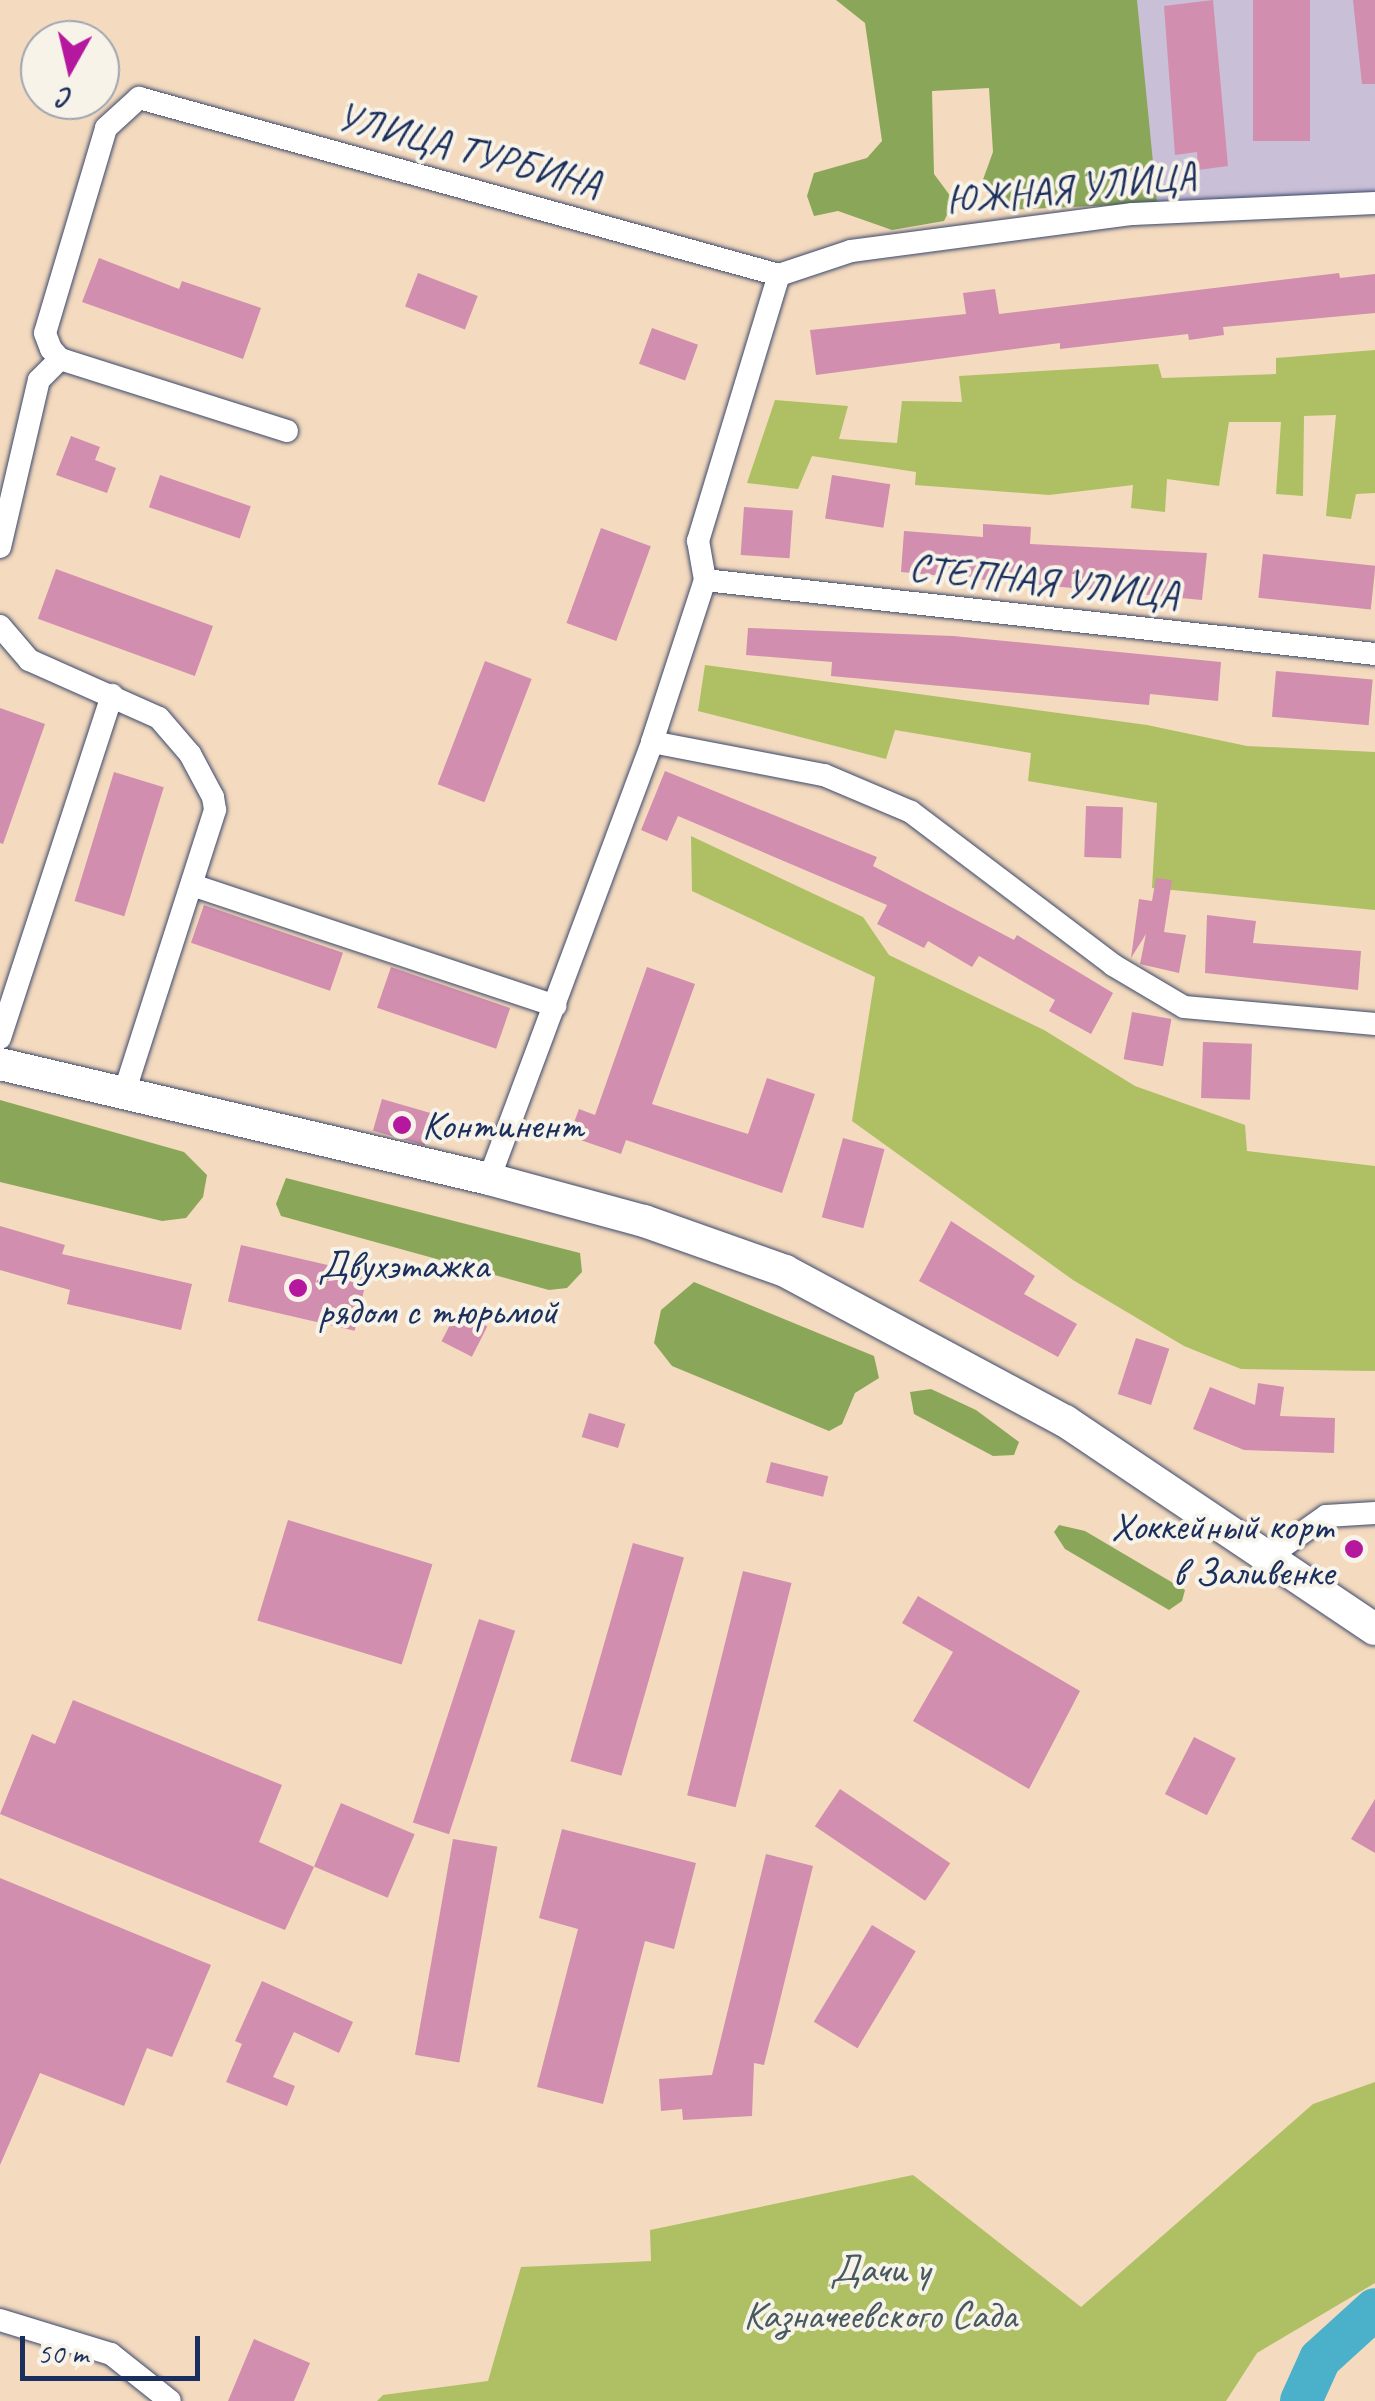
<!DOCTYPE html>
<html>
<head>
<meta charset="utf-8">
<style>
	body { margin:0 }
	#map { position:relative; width:1375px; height:2401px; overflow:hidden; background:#f4dabe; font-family:Caveat,sans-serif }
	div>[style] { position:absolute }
	.industrial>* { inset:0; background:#c9bfd7; transform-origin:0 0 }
	.green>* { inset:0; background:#aec063 }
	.forest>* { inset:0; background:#8aa659 }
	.river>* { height:42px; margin:-21px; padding:0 21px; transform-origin:21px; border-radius:21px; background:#4bb1ca }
	.building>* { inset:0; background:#d18eae; transform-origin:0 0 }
	.roads { filter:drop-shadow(0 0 2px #3c496c) drop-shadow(0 0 2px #3c496c) }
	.street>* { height:22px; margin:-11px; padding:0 11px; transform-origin:11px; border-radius:11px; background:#fff }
	.secondary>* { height:32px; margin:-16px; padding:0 16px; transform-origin:16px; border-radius:16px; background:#fff }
	.dots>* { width:28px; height:28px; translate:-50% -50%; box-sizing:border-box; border:5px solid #f7f3e8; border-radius:50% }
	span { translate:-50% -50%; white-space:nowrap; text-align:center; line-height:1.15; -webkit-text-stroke:8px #f7f3e8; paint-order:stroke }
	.street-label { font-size:40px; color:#1b2f5e }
	.poi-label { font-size:40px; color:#1b2f5e }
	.left { translate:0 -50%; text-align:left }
	.right { translate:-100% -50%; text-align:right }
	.park-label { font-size:40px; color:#475a60 }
	.north { position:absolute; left:20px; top:20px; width:100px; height:100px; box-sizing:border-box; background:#f7f3e8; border:2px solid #9fa5b1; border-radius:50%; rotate:188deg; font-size:28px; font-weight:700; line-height:40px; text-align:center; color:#1b2f5e }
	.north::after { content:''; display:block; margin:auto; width:35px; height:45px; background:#b5179e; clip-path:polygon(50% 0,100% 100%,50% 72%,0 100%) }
	.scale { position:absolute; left:20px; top:2336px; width:180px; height:45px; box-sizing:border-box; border:5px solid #1b2f5e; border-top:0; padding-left:12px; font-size:30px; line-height:35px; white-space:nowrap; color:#1b2f5e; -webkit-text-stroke:8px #f7f3e8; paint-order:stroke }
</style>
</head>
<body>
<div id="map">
	<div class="industrial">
		<i style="left:1137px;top:0;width:238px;height:214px"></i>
	</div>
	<div class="green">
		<i style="clip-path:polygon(1375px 350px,1375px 493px,1356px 494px,1351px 519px,1326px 516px,1336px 415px,1304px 416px,1303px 496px,1276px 494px,1281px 422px,1229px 422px,1219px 486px,1167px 479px,1165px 512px,1131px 508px,1133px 485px,1049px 495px,915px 485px,916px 472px,812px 456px,798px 489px,747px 483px,775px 400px,848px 406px,839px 439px,897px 443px,902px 401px,962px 402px,959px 376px,1158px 364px,1162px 378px,1276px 374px,1276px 358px)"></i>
		<i style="clip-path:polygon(705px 665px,1147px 725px,1247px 746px,1375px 752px,1375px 910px,1152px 888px,1157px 803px,1028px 781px,1031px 753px,895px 730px,886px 759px,698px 711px)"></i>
		<i style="clip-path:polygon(691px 836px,863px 917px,889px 955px,1044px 1030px,1135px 1086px,1245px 1125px,1247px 1151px,1375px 1166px,1375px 1371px,1241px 1369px,1184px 1346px,1073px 1280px,852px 1121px,875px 977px,692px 891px)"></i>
		<i style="clip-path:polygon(1375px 2082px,1375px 2283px,1257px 2353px,1226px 2401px,377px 2401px,383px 2395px,488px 2381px,521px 2267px,651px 2261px,650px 2230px,913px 2175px,1081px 2307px,1313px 2104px)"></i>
	</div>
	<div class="forest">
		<i style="clip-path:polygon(836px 0,1137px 0,1158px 213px,1137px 204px,1004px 210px,981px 185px,993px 152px,989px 88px,932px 91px,934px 174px,954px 201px,944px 221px,892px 230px,838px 211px,814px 216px,807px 196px,814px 173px,867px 158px,882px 141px,865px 23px)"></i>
		<i style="clip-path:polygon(0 1100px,184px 1152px,207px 1175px,203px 1197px,186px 1218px,162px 1221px,0 1182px)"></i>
		<i style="clip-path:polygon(286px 1178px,580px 1253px,582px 1272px,567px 1288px,549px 1290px,281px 1216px,276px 1204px)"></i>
		<i style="clip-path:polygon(694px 1282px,874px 1356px,879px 1378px,855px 1393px,842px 1424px,829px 1431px,672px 1366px,654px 1343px,661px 1310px)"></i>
		<i style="clip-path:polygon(931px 1389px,976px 1410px,1019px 1442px,1014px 1455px,993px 1456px,914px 1414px,910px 1392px)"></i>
		<i style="clip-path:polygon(1059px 1525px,1085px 1531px,1185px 1590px,1182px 1601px,1169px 1610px,1065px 1549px,1054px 1532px)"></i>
	</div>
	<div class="river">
		<i style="left:1301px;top:2401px;width:46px;rotate:-65.7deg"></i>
		<i style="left:1320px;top:2359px;width:74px;rotate:-42.3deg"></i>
	</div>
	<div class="building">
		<i style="clip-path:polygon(1213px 0,1228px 166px,1198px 170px,1197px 152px,1175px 155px,1164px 6px)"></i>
		<i style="left:1253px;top:0;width:57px;height:141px"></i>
		<i style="clip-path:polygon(1353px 0,1375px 0,1375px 84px,1362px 84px)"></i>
		<i style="clip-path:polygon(99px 258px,179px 289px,182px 281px,261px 308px,243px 359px,82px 302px)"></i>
		<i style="left:418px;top:273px;width:64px;height:36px;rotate:21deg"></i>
		<i style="clip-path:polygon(1339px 273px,1340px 278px,1375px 274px,1375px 313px,1223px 327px,1224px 335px,1189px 340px,1188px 334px,1060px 349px,1060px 343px,816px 375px,810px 330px,966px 314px,963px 293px,995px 289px,999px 314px)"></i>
		<i style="left:652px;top:328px;width:49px;height:38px;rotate:20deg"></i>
		<i style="clip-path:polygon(71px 436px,100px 447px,95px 460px,116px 468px,107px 493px,56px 475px)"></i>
		<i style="left:160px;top:475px;width:96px;height:34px;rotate:19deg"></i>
		<i style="left:832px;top:475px;width:59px;height:44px;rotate:9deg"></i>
		<i style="left:744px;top:507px;width:49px;height:48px;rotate:4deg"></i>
		<i style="clip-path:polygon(983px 524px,1031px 527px,1030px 544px,1207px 553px,1202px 600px,901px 572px,904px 531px,983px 537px)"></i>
		<i style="left:601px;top:528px;width:53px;height:101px;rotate:20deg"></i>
		<i style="left:1263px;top:554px;width:113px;height:44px;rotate:6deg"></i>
		<i style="left:56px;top:569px;width:167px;height:53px;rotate:20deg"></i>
		<i style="clip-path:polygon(748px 628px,953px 636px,1221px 662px,1218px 701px,1150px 694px,1149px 705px,831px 676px,832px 662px,746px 655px)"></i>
		<i style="left:485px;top:661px;width:50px;height:132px;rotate:21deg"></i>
		<i style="left:1276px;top:671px;width:97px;height:46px;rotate:5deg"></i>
		<i style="clip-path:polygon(0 708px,45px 724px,3px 844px,0 843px)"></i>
		<i style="clip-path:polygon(665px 771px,877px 857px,873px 866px,1014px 940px,1017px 935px,1113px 993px,1091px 1034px,1049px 1011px,1055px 1000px,979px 956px,972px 967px,928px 941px,924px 948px,877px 924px,887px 905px,678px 816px,667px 841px,641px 830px)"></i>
		<i style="left:114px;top:772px;width:52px;height:135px;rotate:17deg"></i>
		<i style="left:1086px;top:806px;width:37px;height:51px;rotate:2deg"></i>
		<i style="clip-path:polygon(1156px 878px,1172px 880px,1164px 932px,1186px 935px,1179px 973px,1140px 964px,1146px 934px,1131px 958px,1139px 899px,1152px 901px)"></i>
		<i style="left:204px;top:905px;width:147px;height:40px;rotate:19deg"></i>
		<i style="clip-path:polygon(1207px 915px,1256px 921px,1253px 943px,1361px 951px,1358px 990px,1205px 973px)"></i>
		<i style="left:391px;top:967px;width:126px;height:43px;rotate:19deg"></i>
		<i style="clip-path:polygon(647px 967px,695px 984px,652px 1104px,748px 1134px,767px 1078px,815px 1094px,782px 1193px,626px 1140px,621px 1154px,569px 1136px,579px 1109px,595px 1115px)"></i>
		<i style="left:1132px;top:1012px;width:40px;height:48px;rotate:10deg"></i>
		<i style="left:1203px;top:1042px;width:49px;height:56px;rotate:2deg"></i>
		<i style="left:382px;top:1099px;width:54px;height:33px;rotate:16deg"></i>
		<i style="left:843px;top:1138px;width:43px;height:82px;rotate:15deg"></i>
		<i style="clip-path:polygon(951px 1221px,1035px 1276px,1024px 1294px,1077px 1324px,1058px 1357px,919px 1281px)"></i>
		<i style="clip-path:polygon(0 1226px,65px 1245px,62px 1254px,192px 1284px,181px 1330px,67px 1304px,70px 1290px,0 1270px)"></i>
		<i style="left:241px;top:1245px;width:130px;height:58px;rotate:13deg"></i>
		<i style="left:457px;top:1311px;width:34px;height:34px;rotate:27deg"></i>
		<i style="left:1136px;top:1338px;width:35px;height:59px;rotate:18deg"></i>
		<i style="clip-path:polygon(1258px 1383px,1284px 1387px,1280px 1416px,1335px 1418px,1334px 1453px,1244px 1450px,1193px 1429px,1210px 1387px,1255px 1405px)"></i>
		<i style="left:589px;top:1413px;width:38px;height:25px;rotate:17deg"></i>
		<i style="left:771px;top:1462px;width:59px;height:21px;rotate:14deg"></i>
		<i style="left:288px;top:1520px;width:151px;height:105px;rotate:17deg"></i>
		<i style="left:633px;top:1543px;width:53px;height:227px;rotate:16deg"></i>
		<i style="left:743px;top:1571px;width:50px;height:231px;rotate:14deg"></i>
		<i style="clip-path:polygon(918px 1596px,1080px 1691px,1029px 1789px,913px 1721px,953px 1652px,902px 1623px)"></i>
		<i style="left:479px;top:1619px;width:38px;height:214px;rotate:18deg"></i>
		<i style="clip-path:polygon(73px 1700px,282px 1785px,259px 1842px,314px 1867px,285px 1930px,0 1814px,32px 1734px,55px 1744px)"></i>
		<i style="left:1194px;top:1737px;width:47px;height:64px;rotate:27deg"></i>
		<i style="left:840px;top:1789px;width:133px;height:45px;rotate:34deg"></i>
		<i style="clip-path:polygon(1375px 1799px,1375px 1853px,1351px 1839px)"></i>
		<i style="left:341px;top:1803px;width:80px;height:69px;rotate:23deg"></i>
		<i style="clip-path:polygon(562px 1829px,696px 1863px,674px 1949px,645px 1941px,603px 2104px,537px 2087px,578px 1929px,539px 1918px)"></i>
		<i style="left:453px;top:1839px;width:45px;height:219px;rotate:10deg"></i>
		<i style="clip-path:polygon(766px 1854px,813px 1866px,764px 2065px,754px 2063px,752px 2116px,683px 2120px,682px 2109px,661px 2111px,659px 2079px,712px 2075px)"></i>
		<i style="clip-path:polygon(0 1878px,211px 1965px,172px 2057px,147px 2048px,124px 2106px,40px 2073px,0 2165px)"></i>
		<i style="left:872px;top:1925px;width:51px;height:113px;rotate:31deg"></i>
		<i style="clip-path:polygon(262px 1981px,353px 2022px,339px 2053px,294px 2032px,273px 2077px,295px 2086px,287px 2106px,226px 2082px,242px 2044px,235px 2041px)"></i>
		<i style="clip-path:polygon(254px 2339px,310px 2363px,294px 2401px,228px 2401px)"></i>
	</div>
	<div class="roads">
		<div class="street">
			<i style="left:779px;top:275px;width:76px;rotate:-18.4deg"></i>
			<i style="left:851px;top:251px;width:284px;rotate:-7.5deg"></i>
			<i style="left:1133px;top:214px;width:242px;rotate:-2.6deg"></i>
			<i style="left:287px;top:431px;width:238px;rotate:-162.4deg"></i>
			<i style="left:60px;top:359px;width:13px;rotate:-132deg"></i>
			<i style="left:51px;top:349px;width:17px;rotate:-111deg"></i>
			<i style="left:45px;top:333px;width:214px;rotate:-73.4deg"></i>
			<i style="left:106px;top:128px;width:45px;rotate:-42.3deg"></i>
			<i style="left:139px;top:98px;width:664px;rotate:15.46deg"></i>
			<i style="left:0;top:547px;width:171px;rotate:-76.9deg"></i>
			<i style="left:39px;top:380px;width:30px;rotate:-45deg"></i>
			<i style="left:705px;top:580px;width:674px;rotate:6.3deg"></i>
			<i style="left:0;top:626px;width:45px;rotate:49.5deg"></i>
			<i style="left:29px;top:660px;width:142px;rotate:24deg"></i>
			<i style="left:159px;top:718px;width:48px;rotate:49.3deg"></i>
			<i style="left:190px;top:754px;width:49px;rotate:61.9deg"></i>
			<i style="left:213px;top:797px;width:13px;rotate:81deg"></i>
			<i style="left:215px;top:810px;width:298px;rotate:107.8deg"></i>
			<i style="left:652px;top:742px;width:175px;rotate:10.9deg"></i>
			<i style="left:824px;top:775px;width:95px;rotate:23deg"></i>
			<i style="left:911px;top:812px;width:253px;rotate:37.1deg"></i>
			<i style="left:1113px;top:965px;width:82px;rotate:30.6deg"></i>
			<i style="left:1184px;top:1007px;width:192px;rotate:5.1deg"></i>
			<i style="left:192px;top:885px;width:383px;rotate:18.4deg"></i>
			<i style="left:0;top:1038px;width:361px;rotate:-71.9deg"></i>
			<i style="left:489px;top:1179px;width:466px;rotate:-69.5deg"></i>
			<i style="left:652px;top:742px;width:170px;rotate:-71.9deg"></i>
			<i style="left:705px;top:580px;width:40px;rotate:-100deg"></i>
			<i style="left:698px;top:541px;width:278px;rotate:-73.1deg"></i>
			<i style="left:1268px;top:1557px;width:71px;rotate:-35.3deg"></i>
			<i style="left:1326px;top:1516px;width:49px;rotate:-3.5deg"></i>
			<i style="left:0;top:2320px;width:116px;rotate:17deg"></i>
			<i style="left:111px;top:2354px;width:75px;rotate:38.5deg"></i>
		</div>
		<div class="secondary">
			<i style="left:0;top:1064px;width:502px;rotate:13.23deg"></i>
			<i style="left:489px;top:1179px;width:161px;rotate:15.2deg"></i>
			<i style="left:644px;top:1221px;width:150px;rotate:19.5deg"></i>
			<i style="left:785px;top:1271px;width:318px;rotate:28.2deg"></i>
			<i style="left:1065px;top:1421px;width:373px;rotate:33.9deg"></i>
		</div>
	</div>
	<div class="dots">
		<i style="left:402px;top:1125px;background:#b5179e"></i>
		<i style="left:298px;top:1288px;background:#b5179e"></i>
		<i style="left:1354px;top:1549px;background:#b5179e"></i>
	</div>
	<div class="street-label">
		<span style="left:469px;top:150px;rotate:15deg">УЛИЦА ТУРБИНА</span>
		<span style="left:1071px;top:188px;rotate:-6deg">ЮЖНАЯ УЛИЦА</span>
		<span style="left:1044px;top:581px;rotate:6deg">СТЕПНАЯ УЛИЦА</span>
	</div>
	<div class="poi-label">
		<span class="left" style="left:422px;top:1125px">Континент</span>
		<span class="left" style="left:318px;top:1288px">Двухэтажка<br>рядом с тюрьмой</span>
		<span class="right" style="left:1334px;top:1549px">Хоккейный корт<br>в Заливенке</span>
	</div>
	<div class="park-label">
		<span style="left:880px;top:2292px">Дачи у<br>Казначеевского Сада</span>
	</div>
	<div class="north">С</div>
	<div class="scale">50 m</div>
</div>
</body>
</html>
